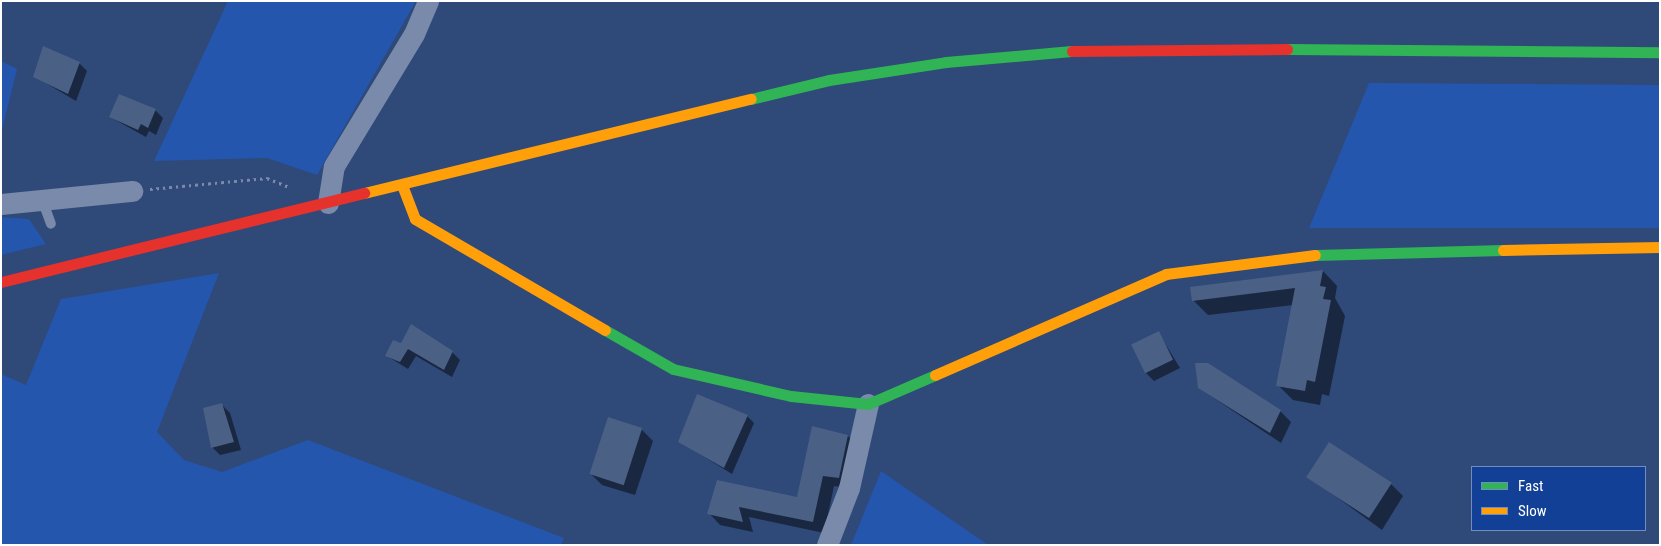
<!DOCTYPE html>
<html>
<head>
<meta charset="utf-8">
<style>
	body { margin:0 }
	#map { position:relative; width:1661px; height:546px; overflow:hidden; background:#2f4978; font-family:"Roboto Condensed",sans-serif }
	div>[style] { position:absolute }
	.green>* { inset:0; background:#2556ad }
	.shadow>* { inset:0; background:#0007 }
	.building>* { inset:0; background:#4a6085; transform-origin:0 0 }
	.path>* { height:3px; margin-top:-1.5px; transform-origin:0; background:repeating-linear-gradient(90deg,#798aab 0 2.5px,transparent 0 6.5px) }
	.lane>* { height:10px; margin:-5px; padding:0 5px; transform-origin:5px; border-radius:5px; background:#798aab }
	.street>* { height:21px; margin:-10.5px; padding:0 10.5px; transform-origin:10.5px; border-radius:10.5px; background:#798aab }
	.fast>* { height:11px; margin:-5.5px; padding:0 5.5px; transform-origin:5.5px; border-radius:5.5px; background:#30b455 }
	.slow>* { height:11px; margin:-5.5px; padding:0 5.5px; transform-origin:5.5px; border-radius:5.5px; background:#ff9f0a }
	.jam>* { height:11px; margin:-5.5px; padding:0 5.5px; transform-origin:5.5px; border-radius:5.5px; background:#e5322d }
	span { translate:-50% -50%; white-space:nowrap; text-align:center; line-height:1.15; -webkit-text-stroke:4px #114096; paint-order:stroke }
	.frame { position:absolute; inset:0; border:2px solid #fff; pointer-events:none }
	.legend { position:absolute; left:1471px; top:466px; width:175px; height:65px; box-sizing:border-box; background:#114096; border:1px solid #708cc0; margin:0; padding:6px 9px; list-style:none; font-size:15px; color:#fff }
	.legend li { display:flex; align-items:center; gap:10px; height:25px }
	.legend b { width:25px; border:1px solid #708cc0 }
</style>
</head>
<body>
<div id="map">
	<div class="green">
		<i style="clip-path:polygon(228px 1px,416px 1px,317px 175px,267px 158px,154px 161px)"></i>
		<i style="clip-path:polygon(1px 61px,17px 69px,1px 134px)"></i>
		<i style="clip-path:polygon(1369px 83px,1660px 85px,1660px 228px,1309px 228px)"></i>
		<i style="clip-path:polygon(1px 217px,29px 219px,46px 244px,1px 255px)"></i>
		<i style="clip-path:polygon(219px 273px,157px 432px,184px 460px,222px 472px,308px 440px,564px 538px,561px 545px,1px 545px,1px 374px,26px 385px,61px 299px)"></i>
		<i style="clip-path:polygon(881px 471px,988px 545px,851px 545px)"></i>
	</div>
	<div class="shadow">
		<i style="clip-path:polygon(79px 63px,87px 71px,76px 101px,34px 76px)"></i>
		<i style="clip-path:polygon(155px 110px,163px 118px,156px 135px,149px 131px,146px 137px,110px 117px)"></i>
		<i style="clip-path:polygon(1323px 271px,1337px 286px,1335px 298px,1345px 316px,1329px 396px,1322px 394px,1320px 405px,1293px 400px,1278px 385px,1293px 305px,1208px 315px,1193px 300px)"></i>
		<i style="clip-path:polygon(1158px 332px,1180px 368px,1154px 381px,1146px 373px)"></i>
		<i style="clip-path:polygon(401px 344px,452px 352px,460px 360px,452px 377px,416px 356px,408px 369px,387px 356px)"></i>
		<i style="clip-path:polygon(1199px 388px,1280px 411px,1291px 422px,1281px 443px)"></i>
		<i style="clip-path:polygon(222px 405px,230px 413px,241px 450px,220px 455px,212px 447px)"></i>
		<i style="clip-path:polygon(747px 416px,754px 423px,732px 474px,680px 442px)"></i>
		<i style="clip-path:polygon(641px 429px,653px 441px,635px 495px,602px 485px,590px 473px)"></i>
		<i style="clip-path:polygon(848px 436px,859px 447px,850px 488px,834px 486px,824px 533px,749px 517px,753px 532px,720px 525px,709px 513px,718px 482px,798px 498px)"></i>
		<i style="clip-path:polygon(1309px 477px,1391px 484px,1403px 496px,1382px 530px)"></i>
	</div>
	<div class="building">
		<i style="clip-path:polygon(43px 46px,80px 62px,68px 94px,33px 77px)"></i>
		<i style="clip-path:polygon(119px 94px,156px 109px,148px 128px,141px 124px,138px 130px,109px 117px)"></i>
		<i style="clip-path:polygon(1323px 270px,1320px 286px,1326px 287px,1323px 299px,1331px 300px,1315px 382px,1307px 380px,1305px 391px,1276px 386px,1295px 288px,1192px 301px,1190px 287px)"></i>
		<i style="clip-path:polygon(411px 324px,453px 351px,444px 370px,408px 349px,400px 362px,385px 356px,393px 340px,401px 343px)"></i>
		<i style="left:1159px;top:331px;width:32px;height:31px;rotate:64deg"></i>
		<i style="clip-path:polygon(1195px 363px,1208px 363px,1281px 410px,1270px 433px,1198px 388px)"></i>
		<i style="clip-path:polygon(697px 394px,748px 415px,724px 468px,678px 442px)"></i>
		<i style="clip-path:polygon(222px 403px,234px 442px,211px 448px,203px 408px)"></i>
		<i style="left:608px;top:417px;width:36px;height:60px;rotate:18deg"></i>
		<i style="clip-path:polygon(812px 426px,848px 435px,839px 478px,823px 476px,813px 522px,739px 507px,743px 522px,707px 514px,717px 480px,797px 497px)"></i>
		<i style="left:1329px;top:442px;width:75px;height:42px;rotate:33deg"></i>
	</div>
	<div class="path">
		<i style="left:150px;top:189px;width:118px;rotate:-5.4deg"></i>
		<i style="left:267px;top:178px;width:24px;rotate:22deg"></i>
	</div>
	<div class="lane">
		<i style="left:43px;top:202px;width:23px;rotate:70deg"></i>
	</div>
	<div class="street">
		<i style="left:328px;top:203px;width:37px;rotate:-81deg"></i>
		<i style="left:334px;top:166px;width:154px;rotate:-58.8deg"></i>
		<i style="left:414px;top:34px;width:36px;rotate:-67deg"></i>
		<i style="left:1px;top:204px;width:132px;rotate:-5.7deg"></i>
		<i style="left:827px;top:545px;width:61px;rotate:-68.9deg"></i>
		<i style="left:849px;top:488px;width:86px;rotate:-77.3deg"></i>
	</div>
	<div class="fast">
		<i style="left:1287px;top:49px;width:373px;rotate:0.5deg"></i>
		<i style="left:751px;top:99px;width:80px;rotate:-13.7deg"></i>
		<i style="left:829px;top:80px;width:118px;rotate:-8.7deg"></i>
		<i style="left:946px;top:62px;width:126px;rotate:-5deg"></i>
		<i style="left:1315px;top:255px;width:188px;rotate:-1.5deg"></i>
		<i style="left:605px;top:330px;width:78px;rotate:29.8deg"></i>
		<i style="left:673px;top:369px;width:121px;rotate:12.9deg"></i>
		<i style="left:791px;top:396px;width:77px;rotate:5.9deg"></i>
		<i style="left:868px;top:404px;width:73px;rotate:-23.4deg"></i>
	</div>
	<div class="slow">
		<i style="left:402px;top:185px;width:36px;rotate:69deg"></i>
		<i style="left:415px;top:219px;width:220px;rotate:30.3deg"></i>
		<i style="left:364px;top:193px;width:398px;rotate:-13.7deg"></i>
		<i style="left:1503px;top:250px;width:157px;rotate:-1.1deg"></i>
		<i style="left:935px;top:375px;width:252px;rotate:-23.6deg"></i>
		<i style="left:1166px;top:274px;width:150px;rotate:-7.3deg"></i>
	</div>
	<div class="jam">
		<i style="left:1072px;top:51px;width:215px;rotate:-0.5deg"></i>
		<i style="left:1px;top:282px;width:374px;rotate:-13.8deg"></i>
	</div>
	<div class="frame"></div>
	<ul class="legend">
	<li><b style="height:6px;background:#30b455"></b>Fast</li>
	<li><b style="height:6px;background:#ff9f0a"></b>Slow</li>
	</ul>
</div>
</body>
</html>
